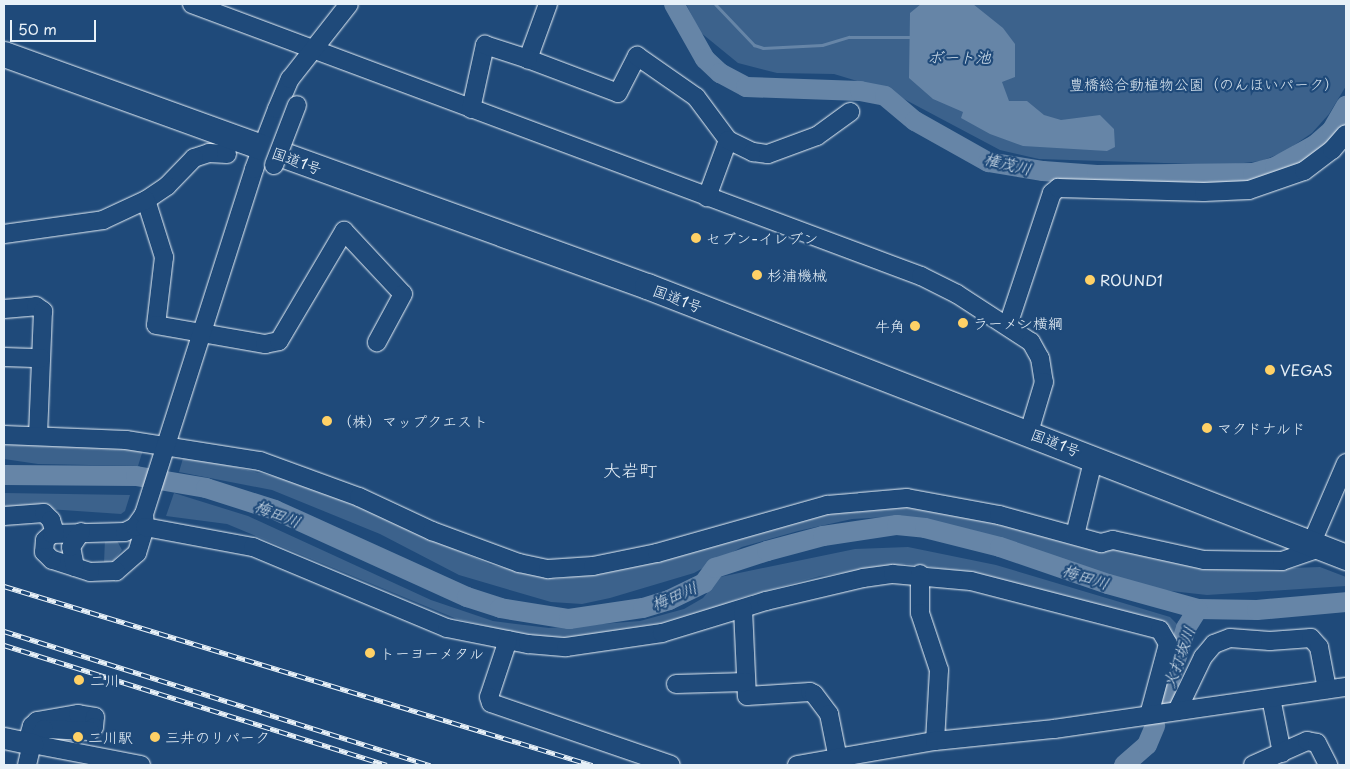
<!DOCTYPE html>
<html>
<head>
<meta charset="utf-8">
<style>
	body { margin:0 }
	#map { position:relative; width:1350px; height:769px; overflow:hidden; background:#1f4a7a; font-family:"Playpen Sans","Klee One",sans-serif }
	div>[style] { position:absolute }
	.green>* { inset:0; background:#3c628c }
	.water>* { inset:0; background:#6685a7 }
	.stream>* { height:3px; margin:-1.5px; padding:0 1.5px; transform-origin:1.5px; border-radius:1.5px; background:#6685a7 }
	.river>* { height:20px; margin:-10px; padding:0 10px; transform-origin:10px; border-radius:10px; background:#6685a7 }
	.roads { filter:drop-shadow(0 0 1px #e8f1f8) drop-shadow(0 0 1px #e8f1f8) }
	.minor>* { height:18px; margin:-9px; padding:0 9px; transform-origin:9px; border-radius:9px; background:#1f4a7a }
	.major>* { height:21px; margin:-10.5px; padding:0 10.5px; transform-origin:10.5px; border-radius:10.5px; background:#1f4a7a }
	.highway>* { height:25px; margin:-12.5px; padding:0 12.5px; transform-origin:12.5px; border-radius:12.5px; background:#1f4a7a }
	.rail>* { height:5px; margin-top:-2.5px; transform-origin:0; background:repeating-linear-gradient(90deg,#1f4a7a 0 9px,#e8f1f8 0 18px); box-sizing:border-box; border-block:1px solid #e8f1f8 }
	.bridges { filter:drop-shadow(0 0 1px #e8f1f8) drop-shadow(0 0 1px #e8f1f8) }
	.minor-bridge>* { height:18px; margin:-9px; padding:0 9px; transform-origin:9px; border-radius:9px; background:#1f4a7a }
	.dots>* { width:14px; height:14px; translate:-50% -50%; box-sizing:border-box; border:2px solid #1f4a7a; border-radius:50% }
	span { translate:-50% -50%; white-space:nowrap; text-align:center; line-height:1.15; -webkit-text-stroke:4.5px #1f4a7a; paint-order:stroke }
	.park-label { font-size:15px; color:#d7e3ed }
	.street-label { font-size:15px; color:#e8f1f8 }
	.poi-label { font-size:15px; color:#e8f1f8 }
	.left { translate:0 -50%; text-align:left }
	.right { translate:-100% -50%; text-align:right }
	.water-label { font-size:16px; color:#d4e1ec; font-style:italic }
	.quarter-label { font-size:18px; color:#e8f1f8 }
	.frame { position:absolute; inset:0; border:5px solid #e8f1f8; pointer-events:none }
	.scale { position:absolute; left:10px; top:20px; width:86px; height:22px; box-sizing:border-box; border:2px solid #e8f1f8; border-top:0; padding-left:6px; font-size:15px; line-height:18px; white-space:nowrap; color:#e8f1f8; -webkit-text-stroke:4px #1f4a7a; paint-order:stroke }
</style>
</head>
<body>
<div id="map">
	<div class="green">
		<i style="clip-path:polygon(686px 4px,1346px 4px,1346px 86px,1329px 114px,1312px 133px,1284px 152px,1261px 161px,1227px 165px,1039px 159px,1000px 150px,887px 90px,834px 74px,777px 73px,738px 63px,700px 32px)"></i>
		<i style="clip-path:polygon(4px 445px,53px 445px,143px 450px,138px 466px,38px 464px,4px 459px)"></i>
		<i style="clip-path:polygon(184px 455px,306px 484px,491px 565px,556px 579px,601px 573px,876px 497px,1021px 523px,1153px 558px,1204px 566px,1263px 569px,1320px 567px,1346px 577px,1346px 586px,1207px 595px,1153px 589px,1080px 570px,1032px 548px,971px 530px,929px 520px,888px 517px,852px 519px,798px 531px,742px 547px,694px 573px,610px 598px,582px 604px,551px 602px,459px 575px,380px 534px,272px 490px,179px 472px)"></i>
		<i style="clip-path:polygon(4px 493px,130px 495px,125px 511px,121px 514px,4px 506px)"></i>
		<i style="clip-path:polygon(174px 493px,248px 516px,431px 600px,493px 621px,549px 628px,640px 621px,684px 609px,703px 598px,720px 577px,855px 549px,908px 547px,996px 565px,1170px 617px,1181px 628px,1176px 638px,1171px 633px,1040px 590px,976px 573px,907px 564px,820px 576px,740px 598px,700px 615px,635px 631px,582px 638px,531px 637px,457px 619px,227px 524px,166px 516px)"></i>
		<i style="clip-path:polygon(105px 539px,116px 539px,122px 550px,114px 560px,104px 563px)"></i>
	</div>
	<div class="water">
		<i style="clip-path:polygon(921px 4px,973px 4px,1003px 28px,1015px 44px,1015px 77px,1002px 82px,1009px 101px,1027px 101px,1044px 115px,1061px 120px,1100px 115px,1114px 129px,1115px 147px,1107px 151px,1023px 146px,990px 134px,961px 118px,963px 112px,933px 99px,909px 78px,910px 13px)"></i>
	</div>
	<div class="stream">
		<i style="left:715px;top:4px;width:57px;rotate:46.4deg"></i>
		<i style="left:754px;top:45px;width:9px;rotate:18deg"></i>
		<i style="left:763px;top:48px;width:59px;rotate:-2.9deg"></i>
		<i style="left:822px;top:45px;width:28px;rotate:-17deg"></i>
		<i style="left:849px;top:37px;width:61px"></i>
	</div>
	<div class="river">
		<i style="left:674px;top:4px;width:63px;rotate:60.6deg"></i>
		<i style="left:705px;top:59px;width:21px;rotate:43deg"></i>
		<i style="left:720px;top:73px;width:30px;rotate:28deg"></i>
		<i style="left:746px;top:87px;width:114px;rotate:2deg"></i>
		<i style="left:860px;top:91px;width:25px;rotate:11deg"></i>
		<i style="left:885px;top:96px;width:39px;rotate:40deg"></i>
		<i style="left:915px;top:121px;width:84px;rotate:29.3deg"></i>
		<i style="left:988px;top:162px;width:56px;rotate:9.3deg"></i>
		<i style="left:1043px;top:171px;width:54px;rotate:4.2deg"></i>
		<i style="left:1097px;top:175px;width:156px;rotate:-0.7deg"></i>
		<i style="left:1253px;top:173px;width:23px;rotate:-15deg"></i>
		<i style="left:1275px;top:167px;width:46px;rotate:-28.8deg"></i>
		<i style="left:1315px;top:145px;width:23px;rotate:-41deg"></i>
		<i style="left:1332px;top:130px;width:28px;rotate:-60deg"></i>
		<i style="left:4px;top:475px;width:132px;rotate:0.4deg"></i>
		<i style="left:136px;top:476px;width:71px;rotate:9.7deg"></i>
		<i style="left:206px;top:488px;width:72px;rotate:17.7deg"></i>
		<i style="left:275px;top:510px;width:211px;rotate:24.4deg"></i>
		<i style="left:467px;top:597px;width:35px;rotate:18deg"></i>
		<i style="left:500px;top:608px;width:70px;rotate:9.1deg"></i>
		<i style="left:569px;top:619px;width:75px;rotate:-8.5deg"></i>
		<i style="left:643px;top:608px;width:27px;rotate:-17deg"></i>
		<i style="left:669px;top:600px;width:39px;rotate:-26deg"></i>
		<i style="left:704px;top:583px;width:19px;rotate:-54deg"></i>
		<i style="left:715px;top:568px;width:55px;rotate:-18.1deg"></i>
		<i style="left:767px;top:551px;width:58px;rotate:-15deg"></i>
		<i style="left:823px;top:536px;width:75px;rotate:-8.5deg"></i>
		<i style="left:897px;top:525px;width:28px;rotate:6deg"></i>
		<i style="left:925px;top:528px;width:77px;rotate:14.2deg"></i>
		<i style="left:1000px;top:547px;width:114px;rotate:18.9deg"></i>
		<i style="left:1108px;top:584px;width:93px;rotate:15.5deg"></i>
		<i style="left:1198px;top:609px;width:59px;rotate:1deg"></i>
		<i style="left:1257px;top:610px;width:89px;rotate:-5.1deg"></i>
		<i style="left:1161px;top:707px;width:83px;rotate:-72.4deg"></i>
		<i style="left:1186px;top:628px;width:22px;rotate:-58deg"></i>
		<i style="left:1124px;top:765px;width:30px;rotate:-41deg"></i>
		<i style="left:1147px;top:745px;width:21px;rotate:-67deg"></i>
	</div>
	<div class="roads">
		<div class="minor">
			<i style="left:192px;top:4px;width:778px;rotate:20.46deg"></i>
			<i style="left:921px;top:276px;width:40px;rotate:26.6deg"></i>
			<i style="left:957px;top:294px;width:88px;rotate:33deg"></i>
			<i style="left:1031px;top:342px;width:18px;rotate:61deg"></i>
			<i style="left:1040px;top:358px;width:24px;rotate:81deg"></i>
			<i style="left:1044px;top:382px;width:52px;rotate:106.7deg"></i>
			<i style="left:548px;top:4px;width:59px;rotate:110deg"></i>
			<i style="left:528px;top:59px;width:96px;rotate:20.7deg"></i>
			<i style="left:618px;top:93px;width:42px;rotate:-62.8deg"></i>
			<i style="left:637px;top:56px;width:72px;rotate:34.8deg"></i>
			<i style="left:696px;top:97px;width:54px;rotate:53.3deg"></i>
			<i style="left:728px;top:140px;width:61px;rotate:110.2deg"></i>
			<i style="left:471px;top:109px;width:66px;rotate:-77.7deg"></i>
			<i style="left:485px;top:45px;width:45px;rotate:18deg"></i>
			<i style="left:728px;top:140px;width:28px;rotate:26deg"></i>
			<i style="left:753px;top:152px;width:15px;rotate:8deg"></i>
			<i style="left:768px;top:154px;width:52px;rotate:-20.2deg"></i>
			<i style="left:817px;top:136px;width:41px;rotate:-36deg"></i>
			<i style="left:227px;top:154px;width:18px;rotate:-177deg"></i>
			<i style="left:209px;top:153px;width:16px;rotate:162deg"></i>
			<i style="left:194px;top:158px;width:39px;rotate:134deg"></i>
			<i style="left:167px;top:186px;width:25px;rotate:146deg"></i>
			<i style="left:146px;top:200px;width:60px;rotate:72.5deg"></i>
			<i style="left:164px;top:257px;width:68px;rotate:96.7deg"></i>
			<i style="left:156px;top:325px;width:111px;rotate:9.9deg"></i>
			<i style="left:265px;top:344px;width:14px;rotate:-12deg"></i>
			<i style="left:279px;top:341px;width:128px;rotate:-59.4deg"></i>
			<i style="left:344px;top:231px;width:86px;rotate:46.9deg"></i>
			<i style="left:403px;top:294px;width:55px;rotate:118.4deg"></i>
			<i style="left:4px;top:234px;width:100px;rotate:-8deg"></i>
			<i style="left:103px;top:220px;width:47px;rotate:-24.9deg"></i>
			<i style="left:4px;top:309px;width:32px;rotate:-5deg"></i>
			<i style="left:36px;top:306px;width:9px;rotate:36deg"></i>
			<i style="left:43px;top:311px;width:125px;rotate:92.3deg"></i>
			<i style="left:1008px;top:325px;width:139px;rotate:-71.6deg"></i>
			<i style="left:1052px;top:193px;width:8px;rotate:-40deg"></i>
			<i style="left:1058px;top:188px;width:146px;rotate:1.6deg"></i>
			<i style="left:1204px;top:192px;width:45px;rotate:-2.5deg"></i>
			<i style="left:1249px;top:190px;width:58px;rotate:-19.1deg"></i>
			<i style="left:1304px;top:171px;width:35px;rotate:-37deg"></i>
			<i style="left:1332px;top:150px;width:21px;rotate:-49deg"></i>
			<i style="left:4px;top:357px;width:37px;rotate:2deg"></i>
			<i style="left:4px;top:435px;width:122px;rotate:2.3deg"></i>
			<i style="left:126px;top:440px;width:136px;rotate:8.9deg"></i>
			<i style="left:260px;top:461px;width:105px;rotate:20deg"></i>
			<i style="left:359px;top:497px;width:81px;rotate:25deg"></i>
			<i style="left:432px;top:531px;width:93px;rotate:20.2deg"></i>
			<i style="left:519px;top:563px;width:30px;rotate:12deg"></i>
			<i style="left:548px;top:569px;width:45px;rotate:-3.8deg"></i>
			<i style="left:593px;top:566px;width:65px;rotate:-11.5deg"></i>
			<i style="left:657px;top:553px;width:177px;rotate:-15.8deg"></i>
			<i style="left:827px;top:505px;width:80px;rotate:-5deg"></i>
			<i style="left:907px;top:498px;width:94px;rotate:10.5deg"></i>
			<i style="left:999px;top:515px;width:106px;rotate:15.4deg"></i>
			<i style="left:1101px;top:543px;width:12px;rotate:-14deg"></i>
			<i style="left:1113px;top:540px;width:93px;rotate:12.4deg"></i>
			<i style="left:1204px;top:560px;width:78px;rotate:0.7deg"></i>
			<i style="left:1282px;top:561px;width:43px;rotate:-18.9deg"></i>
			<i style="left:144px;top:514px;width:13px;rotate:86deg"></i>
			<i style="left:145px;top:527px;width:27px;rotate:107deg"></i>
			<i style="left:137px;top:553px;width:28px;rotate:139deg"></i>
			<i style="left:116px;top:571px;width:26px;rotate:178deg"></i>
			<i style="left:90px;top:572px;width:40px;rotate:-162deg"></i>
			<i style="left:52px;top:560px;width:11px;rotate:-135deg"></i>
			<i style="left:44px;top:552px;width:12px;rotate:-85deg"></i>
			<i style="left:45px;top:540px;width:9px;rotate:-41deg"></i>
			<i style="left:52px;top:534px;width:73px;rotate:-1.6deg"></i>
			<i style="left:125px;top:532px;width:11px;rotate:-27deg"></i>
			<i style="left:135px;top:527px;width:16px;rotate:-55deg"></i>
			<i style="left:144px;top:514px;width:362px;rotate:-72.3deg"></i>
			<i style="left:254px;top:169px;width:64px;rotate:-69deg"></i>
			<i style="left:277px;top:109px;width:33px;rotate:-67deg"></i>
			<i style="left:290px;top:79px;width:95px;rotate:-51.8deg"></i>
			<i style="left:4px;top:516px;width:40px;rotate:-4.3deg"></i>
			<i style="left:44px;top:513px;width:10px;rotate:45deg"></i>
			<i style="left:51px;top:520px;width:14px;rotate:73deg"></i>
			<i style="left:145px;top:527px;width:110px;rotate:10.5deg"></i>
			<i style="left:253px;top:547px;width:210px;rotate:22.7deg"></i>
			<i style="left:447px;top:628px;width:83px;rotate:11.2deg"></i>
			<i style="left:528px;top:644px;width:38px;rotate:5deg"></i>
			<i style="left:566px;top:647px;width:97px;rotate:-8.3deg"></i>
			<i style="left:662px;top:633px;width:109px;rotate:-17.1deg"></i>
			<i style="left:766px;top:601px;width:100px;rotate:-13.3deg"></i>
			<i style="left:863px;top:578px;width:30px;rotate:-8deg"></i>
			<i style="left:893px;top:574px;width:78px;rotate:5.1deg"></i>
			<i style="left:971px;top:581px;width:195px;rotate:14.5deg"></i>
			<i style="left:1160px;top:630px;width:16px;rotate:60deg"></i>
			<i style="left:1168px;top:644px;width:73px;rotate:105deg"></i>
			<i style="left:1075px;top:535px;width:80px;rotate:-76.3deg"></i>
			<i style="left:1312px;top:542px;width:86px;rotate:-66.7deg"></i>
			<i style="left:75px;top:567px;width:20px;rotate:-101deg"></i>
			<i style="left:71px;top:547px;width:18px;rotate:-56deg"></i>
			<i style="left:920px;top:574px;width:39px;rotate:90deg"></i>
			<i style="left:920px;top:613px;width:60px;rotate:71.6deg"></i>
			<i style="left:939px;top:670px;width:71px;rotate:93.2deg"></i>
			<i style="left:743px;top:609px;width:87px;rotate:87.4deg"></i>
			<i style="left:747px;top:696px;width:63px;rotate:-3.6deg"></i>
			<i style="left:810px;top:692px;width:4px;rotate:27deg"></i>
			<i style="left:814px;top:694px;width:25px;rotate:53deg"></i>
			<i style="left:829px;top:714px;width:46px;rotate:78.7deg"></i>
			<i style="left:508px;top:640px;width:60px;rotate:108.4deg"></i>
			<i style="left:489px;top:697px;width:6px;rotate:72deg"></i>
			<i style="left:491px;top:703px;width:190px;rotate:19deg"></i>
			<i style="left:676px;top:684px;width:70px;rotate:-1.6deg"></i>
			<i style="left:1271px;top:698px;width:56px;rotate:78.7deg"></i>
			<i style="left:1177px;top:711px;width:60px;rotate:-64.3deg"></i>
			<i style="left:1203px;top:657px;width:17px;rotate:-50deg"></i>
			<i style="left:1214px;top:644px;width:17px;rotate:-21deg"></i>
			<i style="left:1230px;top:638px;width:40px;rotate:4.3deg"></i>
			<i style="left:1270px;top:641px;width:41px;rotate:-4.2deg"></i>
			<i style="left:1311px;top:638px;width:12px;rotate:48deg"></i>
			<i style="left:1319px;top:647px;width:43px;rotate:79.2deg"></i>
			<i style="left:27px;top:743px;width:18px;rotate:-74deg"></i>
			<i style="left:32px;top:726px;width:7px;rotate:-45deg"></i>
			<i style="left:37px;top:721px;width:42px;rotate:-9.7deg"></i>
			<i style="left:78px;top:714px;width:17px;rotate:10deg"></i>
			<i style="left:95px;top:717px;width:10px;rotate:96deg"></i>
			<i style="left:94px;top:727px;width:6px;rotate:135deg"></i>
			<i style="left:90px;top:731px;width:46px;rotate:-177.5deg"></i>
			<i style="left:44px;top:729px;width:18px;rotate:117deg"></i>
			<i style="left:27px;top:765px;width:22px;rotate:-77deg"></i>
			<i style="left:32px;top:744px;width:111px;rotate:10.9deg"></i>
			<i style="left:797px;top:765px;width:140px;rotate:-9.9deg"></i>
			<i style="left:935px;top:741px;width:120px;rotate:-5.8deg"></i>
			<i style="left:1054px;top:729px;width:295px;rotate:-8.2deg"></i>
			<i style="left:1253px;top:765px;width:59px;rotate:-24deg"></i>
			<i style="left:1307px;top:741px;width:10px;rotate:11deg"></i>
			<i style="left:1317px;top:743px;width:25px;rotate:63deg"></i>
		</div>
		<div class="major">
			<i style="left:4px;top:738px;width:29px;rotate:12deg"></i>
		</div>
		<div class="highway">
			<i style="left:4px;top:54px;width:684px;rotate:19.84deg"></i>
			<i style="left:647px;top:286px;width:750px;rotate:21.19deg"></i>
		</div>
	</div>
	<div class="rail">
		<i style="left:4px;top:586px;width:615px;rotate:16.93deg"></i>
		<i style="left:4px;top:631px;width:447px;rotate:17.5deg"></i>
		<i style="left:4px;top:645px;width:401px;rotate:17.4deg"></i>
	</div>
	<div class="bridges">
		<div class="minor-bridge">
			<i style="left:274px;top:165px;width:64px;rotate:-69deg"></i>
		</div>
	</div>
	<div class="dots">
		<i style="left:696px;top:238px;background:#ffd166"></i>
		<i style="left:757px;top:275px;background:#ffd166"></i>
		<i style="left:1090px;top:280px;background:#ffd166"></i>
		<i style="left:963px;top:323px;background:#ffd166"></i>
		<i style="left:915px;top:326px;background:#ffd166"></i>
		<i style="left:1270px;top:370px;background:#ffd166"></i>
		<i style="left:327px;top:421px;background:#ffd166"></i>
		<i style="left:1207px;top:428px;background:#ffd166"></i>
		<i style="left:370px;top:653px;background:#ffd166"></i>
		<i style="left:79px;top:680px;background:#ffd166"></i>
		<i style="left:78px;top:737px;background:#ffd166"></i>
		<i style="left:155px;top:737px;background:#ffd166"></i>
	</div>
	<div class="park-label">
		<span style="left:1204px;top:84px">豊橋総合動植物公園（のんほいパーク）</span>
	</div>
	<div class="street-label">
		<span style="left:297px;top:160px;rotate:20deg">国道1号</span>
		<span style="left:678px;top:298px;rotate:21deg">国道1号</span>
		<span style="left:1056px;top:442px;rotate:21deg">国道1号</span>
	</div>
	<div class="poi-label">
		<span class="left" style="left:706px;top:238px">セブン-イレブン</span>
		<span class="left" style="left:767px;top:275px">杉浦機械</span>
		<span class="left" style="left:1100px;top:280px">ROUND1</span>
		<span class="left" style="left:973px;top:323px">ラーメン横綱</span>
		<span class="right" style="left:905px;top:326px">牛角</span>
		<span class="left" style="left:1280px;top:370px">VEGAS</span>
		<span class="left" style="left:337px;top:421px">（株）マップクエスト</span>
		<span class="left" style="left:1217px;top:428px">マクドナルド</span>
		<span class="left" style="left:380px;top:653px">トーヨーメタル</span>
		<span class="left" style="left:90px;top:680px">二川</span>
		<span class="left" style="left:88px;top:737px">二川駅</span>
		<span class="left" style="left:165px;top:737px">三井のリパーク</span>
	</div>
	<div class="water-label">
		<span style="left:959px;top:56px">ボート池</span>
		<span style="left:1008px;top:163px;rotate:14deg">権茂川</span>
		<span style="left:278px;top:513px;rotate:22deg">梅田川</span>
		<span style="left:1086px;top:576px;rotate:18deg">梅田川</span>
		<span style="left:674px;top:595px;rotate:-23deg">梅田川</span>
		<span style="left:1178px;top:657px;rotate:-70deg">火打坂川</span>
	</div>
	<div class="quarter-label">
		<span style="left:630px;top:470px">大岩町</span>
	</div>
	<div class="frame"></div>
	<div class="scale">50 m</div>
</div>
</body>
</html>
